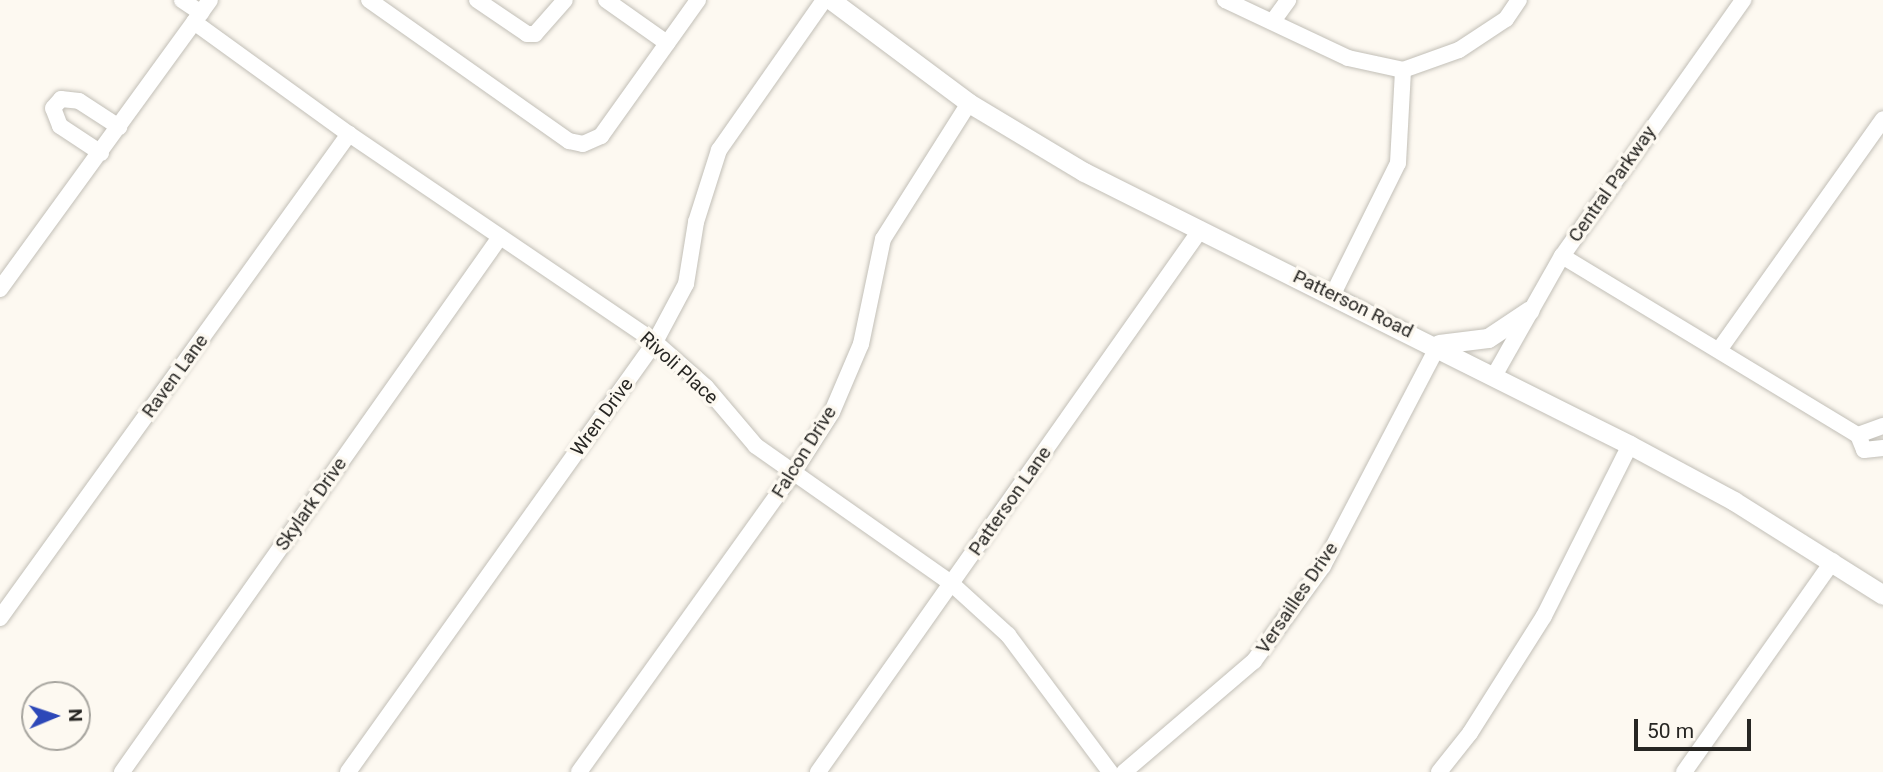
<!DOCTYPE html>
<html>
<head>
<meta charset="utf-8">
<style>
	body { margin:0 }
	#map { position:relative; width:1883px; height:772px; overflow:hidden; background:#fdf9f1; font-family:Roboto,sans-serif }
	div>[style] { position:absolute }
	.roads { filter:drop-shadow(0 0 2px #c2bfb7) drop-shadow(0 0 2px #c2bfb7) }
	.minor>* { height:16px; margin:-8px; padding:0 8px; transform-origin:8px; border-radius:8px; background:#fff }
	.major>* { height:19px; margin:-9.5px; padding:0 9.5px; transform-origin:9.5px; border-radius:9.5px; background:#fff }
	span { translate:-50% -50%; white-space:nowrap; text-align:center; line-height:1.15; -webkit-text-stroke:7px #fdf9f1; paint-order:stroke }
	.street-label { font-size:19px; color:#272623 }
	.north { position:absolute; left:21px; top:681px; width:70px; height:70px; box-sizing:border-box; background:#fdf9f1; border:2px solid #a7a59f; border-radius:50%; rotate:88deg; font-size:19px; font-weight:700; line-height:28px; text-align:center; color:#272623 }
	.north::after { content:''; display:block; margin:auto; width:24px; height:32px; background:#2d48b8; clip-path:polygon(50% 0,100% 100%,50% 72%,0 100%) }
	.scale { position:absolute; left:1634px; top:719px; width:117px; height:32px; box-sizing:border-box; border:4px solid #272623; border-top:0; padding-left:9px; font-size:21px; line-height:24px; white-space:nowrap; color:#272623; -webkit-text-stroke:5px #fdf9f1; paint-order:stroke }
</style>
</head>
<body>
<div id="map">
	<div class="roads">
		<div class="minor">
			<i style="left:182px;top:0;width:23px;rotate:34deg"></i>
			<i style="left:369px;top:0;width:245px;rotate:35.2deg"></i>
			<i style="left:569px;top:141px;width:14px;rotate:12deg"></i>
			<i style="left:583px;top:144px;width:20px;rotate:-24deg"></i>
			<i style="left:601px;top:136px;width:167px;rotate:-54.5deg"></i>
			<i style="left:477px;top:0;width:60px;rotate:34.2deg"></i>
			<i style="left:527px;top:34px;width:8px"></i>
			<i style="left:535px;top:34px;width:45px;rotate:-48.6deg"></i>
			<i style="left:606px;top:0;width:75px;rotate:35.2deg"></i>
			<i style="left:1225px;top:0;width:136px;rotate:25.2deg"></i>
			<i style="left:1348px;top:58px;width:56px;rotate:12.3deg"></i>
			<i style="left:1273px;top:21px;width:26px;rotate:-54deg"></i>
			<i style="left:194px;top:22px;width:191px;rotate:35.9deg"></i>
			<i style="left:349px;top:134px;width:370px;rotate:34.2deg"></i>
			<i style="left:655px;top:342px;width:68px;rotate:41.4deg"></i>
			<i style="left:706px;top:387px;width:77px;rotate:49.7deg"></i>
			<i style="left:756px;top:446px;width:240px;rotate:35.1deg"></i>
			<i style="left:952px;top:584px;width:76px;rotate:42.3deg"></i>
			<i style="left:1008px;top:635px;width:171px;rotate:53.3deg"></i>
			<i style="left:101px;top:153px;width:49px;rotate:-146.6deg"></i>
			<i style="left:60px;top:126px;width:19px;rotate:-111deg"></i>
			<i style="left:53px;top:108px;width:12px;rotate:-48deg"></i>
			<i style="left:61px;top:99px;width:18px;rotate:6deg"></i>
			<i style="left:79px;top:101px;width:48px;rotate:33deg"></i>
			<i style="left:1562px;top:256px;width:346px;rotate:31.2deg"></i>
			<i style="left:0;top:289px;width:357px;rotate:-54deg"></i>
			<i style="left:1333px;top:294px;width:146px;rotate:-63.6deg"></i>
			<i style="left:1398px;top:163px;width:93px;rotate:-86.9deg"></i>
			<i style="left:1403px;top:70px;width:59px;rotate:-19.7deg"></i>
			<i style="left:1459px;top:50px;width:56px;rotate:-33.4deg"></i>
			<i style="left:1506px;top:19px;width:23px;rotate:-56deg"></i>
			<i style="left:1719px;top:350px;width:283px;rotate:-54.6deg"></i>
			<i style="left:1494px;top:376px;width:138px;rotate:-60.5deg"></i>
			<i style="left:1562px;top:256px;width:314px;rotate:-54.7deg"></i>
			<i style="left:1858px;top:435px;width:16px;rotate:68deg"></i>
			<i style="left:1864px;top:450px;width:19px;rotate:-6deg"></i>
			<i style="left:1858px;top:435px;width:27px;rotate:-20deg"></i>
			<i style="left:0;top:618px;width:597px;rotate:-54.21deg"></i>
			<i style="left:122px;top:772px;width:655px;rotate:-54.76deg"></i>
			<i style="left:348px;top:772px;width:528px;rotate:-54.47deg"></i>
			<i style="left:655px;top:342px;width:66px;rotate:-61.9deg"></i>
			<i style="left:686px;top:284px;width:63px;rotate:-80.8deg"></i>
			<i style="left:696px;top:222px;width:76px;rotate:-72.3deg"></i>
			<i style="left:719px;top:150px;width:183px;rotate:-55deg"></i>
			<i style="left:579px;top:772px;width:368px;rotate:-54.4deg"></i>
			<i style="left:793px;top:473px;width:72px;rotate:-57.4deg"></i>
			<i style="left:832px;top:412px;width:74px;rotate:-66.9deg"></i>
			<i style="left:861px;top:344px;width:107px;rotate:-78.2deg"></i>
			<i style="left:883px;top:239px;width:161px;rotate:-57.7deg"></i>
			<i style="left:818px;top:772px;width:664px;rotate:-54.8deg"></i>
			<i style="left:1124px;top:772px;width:171px;rotate:-40.5deg"></i>
			<i style="left:1254px;top:661px;width:117px;rotate:-54deg"></i>
			<i style="left:1323px;top:566px;width:248px;rotate:-62.4deg"></i>
			<i style="left:1439px;top:772px;width:50px;rotate:-51.5deg"></i>
			<i style="left:1470px;top:733px;width:138px;rotate:-57.7deg"></i>
			<i style="left:1544px;top:616px;width:191px;rotate:-63.3deg"></i>
			<i style="left:1684px;top:772px;width:258px;rotate:-54.8deg"></i>
		</div>
		<div class="major">
			<i style="left:831px;top:0;width:172px;rotate:36.7deg"></i>
			<i style="left:969px;top:103px;width:134px;rotate:31deg"></i>
			<i style="left:1084px;top:172px;width:610px;rotate:26.57deg"></i>
			<i style="left:1630px;top:445px;width:118px;rotate:28.3deg"></i>
			<i style="left:1734px;top:501px;width:176px;rotate:32.2deg"></i>
			<i style="left:1439px;top:344px;width:49px;rotate:-7deg"></i>
			<i style="left:1488px;top:338px;width:50px;rotate:-33.7deg"></i>
		</div>
	</div>
	<div class="street-label">
		<span style="left:1612px;top:184px;rotate:-55deg">Central Parkway</span>
		<span style="left:1353px;top:304px;rotate:26deg">Patterson Road</span>
		<span style="left:679px;top:368px;rotate:42deg">Rivoli Place</span>
		<span style="left:175px;top:376px;rotate:-54deg">Raven Lane</span>
		<span style="left:602px;top:417px;rotate:-54deg">Wren Drive</span>
		<span style="left:804px;top:452px;rotate:-58deg">Falcon Drive</span>
		<span style="left:1010px;top:501px;rotate:-55deg">Patterson Lane</span>
		<span style="left:311px;top:504px;rotate:-55deg">Skylark Drive</span>
		<span style="left:1297px;top:598px;rotate:-56deg">Versailles Drive</span>
	</div>
	<div class="north">N</div>
	<div class="scale">50 m</div>
</div>
</body>
</html>
